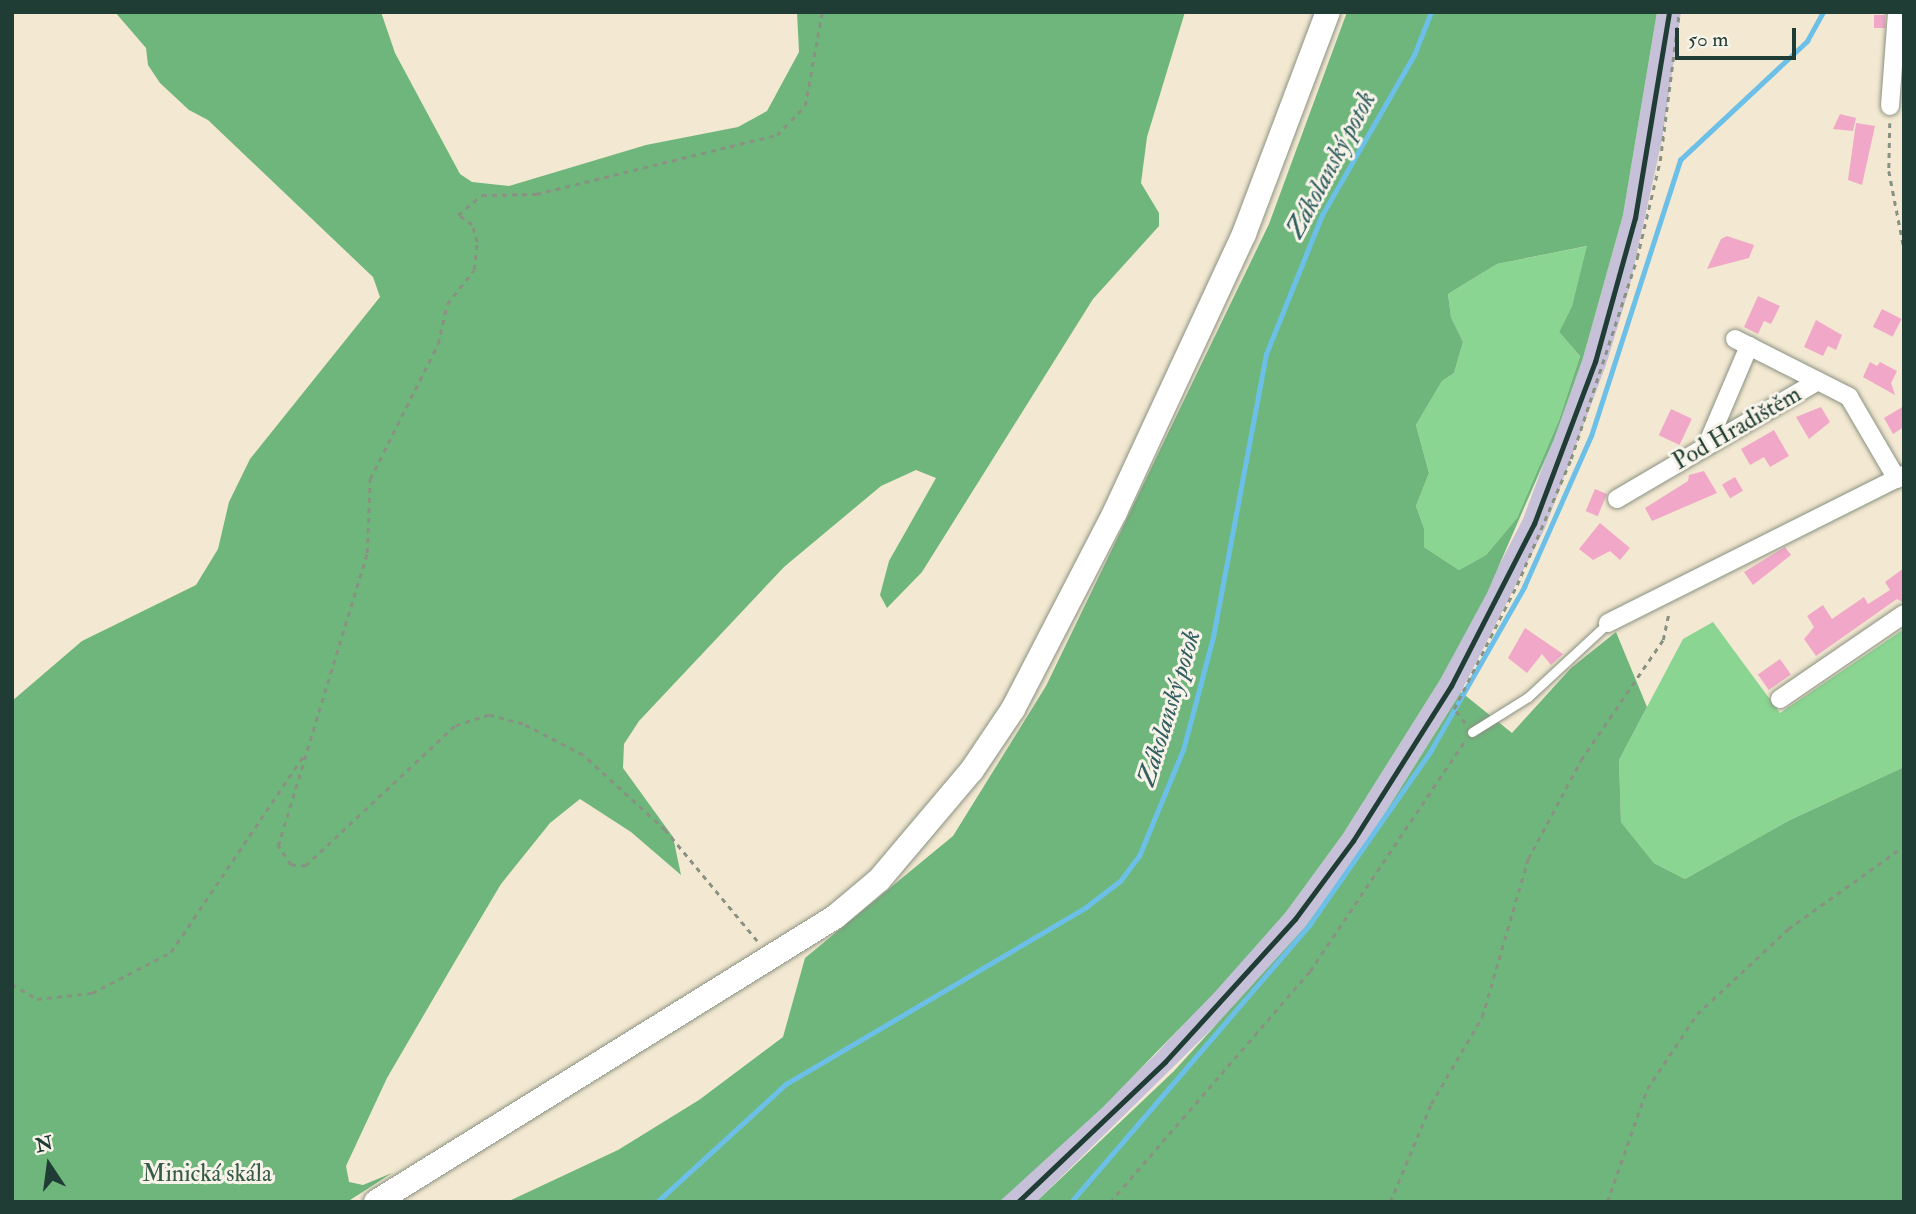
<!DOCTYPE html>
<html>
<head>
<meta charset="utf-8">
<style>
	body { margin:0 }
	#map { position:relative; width:1916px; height:1214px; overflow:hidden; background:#f3e8d1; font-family:"IM FELL Double Pica",serif }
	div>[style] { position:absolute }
	.industrial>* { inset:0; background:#c7c0d9 }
	.green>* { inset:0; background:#8ad592 }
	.forest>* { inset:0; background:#6fb67c }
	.stream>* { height:4.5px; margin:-2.25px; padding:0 2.25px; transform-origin:2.25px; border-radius:2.25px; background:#6cc0e8 }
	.building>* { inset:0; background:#f1a8c8; transform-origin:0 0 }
	.path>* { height:2.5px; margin-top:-1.25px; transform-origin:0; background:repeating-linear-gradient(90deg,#899282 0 5px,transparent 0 10px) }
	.roads { filter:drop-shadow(0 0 2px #899282) drop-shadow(0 0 2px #899282) }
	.service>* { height:9px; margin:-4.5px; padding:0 4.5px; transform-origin:4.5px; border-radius:4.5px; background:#fff }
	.minor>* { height:18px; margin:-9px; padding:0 9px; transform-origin:9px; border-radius:9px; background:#fff }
	.secondary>* { height:24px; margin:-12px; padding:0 12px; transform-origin:12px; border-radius:12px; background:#fff }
	.rail>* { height:4.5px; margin:-2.25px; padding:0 2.25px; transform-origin:2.25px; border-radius:2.25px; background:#1f3d34 }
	span { translate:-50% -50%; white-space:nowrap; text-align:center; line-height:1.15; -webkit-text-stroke:6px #f7f3e8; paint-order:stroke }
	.street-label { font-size:24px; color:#1f3d34 }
	.park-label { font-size:24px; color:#345b47 }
	.water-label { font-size:26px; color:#325e61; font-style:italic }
	.frame { position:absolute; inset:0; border:14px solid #1f3d34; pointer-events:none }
	.north { position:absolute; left:14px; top:1130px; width:70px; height:70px; -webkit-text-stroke:5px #f7f3e8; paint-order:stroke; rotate:347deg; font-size:19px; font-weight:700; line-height:28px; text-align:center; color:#1f3d34 }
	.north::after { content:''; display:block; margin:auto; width:24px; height:32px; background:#1f3d34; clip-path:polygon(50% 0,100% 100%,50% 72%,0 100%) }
	.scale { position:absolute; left:1675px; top:28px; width:121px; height:32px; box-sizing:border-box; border:4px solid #1f3d34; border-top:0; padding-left:9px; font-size:21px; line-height:24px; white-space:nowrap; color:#1f3d34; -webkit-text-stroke:5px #f7f3e8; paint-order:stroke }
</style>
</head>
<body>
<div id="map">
	<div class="industrial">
		<i style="clip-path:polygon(1657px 12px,1681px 12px,1662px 140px,1629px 289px,1606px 365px,1545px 528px,1461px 692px,1363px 848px,1305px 927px,1232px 1009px,1036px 1202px,999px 1202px,1156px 1054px,1286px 912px,1343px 834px,1440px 680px,1523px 519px,1583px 358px,1623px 215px)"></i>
	</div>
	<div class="green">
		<i style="clip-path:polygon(1588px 246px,1572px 306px,1559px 332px,1580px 356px,1559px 420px,1517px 518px,1486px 555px,1459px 570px,1424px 547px,1424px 528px,1416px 506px,1429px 473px,1416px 425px,1442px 381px,1454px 373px,1463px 342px,1451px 317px,1448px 294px,1497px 264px)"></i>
		<i style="clip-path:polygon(1713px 622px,1780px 713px,1904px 629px,1904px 767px,1790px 820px,1685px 879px,1654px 863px,1621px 822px,1619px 760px,1683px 639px)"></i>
	</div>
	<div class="forest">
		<i style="clip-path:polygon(115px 12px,381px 12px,395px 53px,460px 174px,472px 182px,509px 186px,646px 145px,738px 127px,767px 111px,799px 52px,797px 12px,1185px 12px,1147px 137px,1141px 183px,1159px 213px,1159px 226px,1093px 299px,922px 572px,887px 608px,880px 595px,889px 561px,936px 478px,916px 470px,881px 486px,784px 567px,639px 721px,624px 744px,623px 768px,673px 837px,681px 875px,631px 832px,580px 799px,550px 823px,501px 884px,457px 958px,387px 1078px,346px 1166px,349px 1182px,363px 1185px,392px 1173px,347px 1202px,12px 1202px,12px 701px,82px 641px,196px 585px,218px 549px,229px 502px,250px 459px,380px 297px,373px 277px,208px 120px,189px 110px,160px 83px,148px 65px,146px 48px)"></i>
		<i style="clip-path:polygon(evenodd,1347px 12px,1657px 12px,1623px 215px,1583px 358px,1554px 439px,1487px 593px,1440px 680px,1343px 834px,1286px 912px,1214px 993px,1103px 1107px,999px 1202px,507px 1202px,618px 1150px,699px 1100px,783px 1037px,805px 958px,953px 836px,1046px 686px,1269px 224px,1347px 12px,1587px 246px,1572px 306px,1559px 332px,1580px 356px,1559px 420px,1517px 518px,1486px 555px,1459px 570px,1424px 547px,1424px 528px,1416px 506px,1429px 473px,1416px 425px,1442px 381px,1454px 373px,1463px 342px,1451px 317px,1448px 294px,1497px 264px,1587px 246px)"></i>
		<i style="clip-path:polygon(1616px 632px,1647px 707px,1619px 760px,1621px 822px,1654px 863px,1685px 879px,1790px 820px,1904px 767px,1904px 1202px,1036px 1202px,1174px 1071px,1305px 927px,1363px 848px,1461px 692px,1512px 733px,1571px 668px)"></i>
	</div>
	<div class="stream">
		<i style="left:657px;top:1202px;width:175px;rotate:-42.5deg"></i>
		<i style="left:786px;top:1084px;width:348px;rotate:-30.5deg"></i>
		<i style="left:1086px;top:907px;width:43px;rotate:-37.4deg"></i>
		<i style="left:1120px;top:881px;width:31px;rotate:-53deg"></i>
		<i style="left:1139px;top:856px;width:115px;rotate:-67.5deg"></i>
		<i style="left:1183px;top:750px;width:117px;rotate:-75.1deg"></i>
		<i style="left:1213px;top:637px;width:288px;rotate:-79.4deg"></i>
		<i style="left:1266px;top:354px;width:150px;rotate:-68.1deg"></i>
		<i style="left:1322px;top:215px;width:185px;rotate:-60.1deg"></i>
		<i style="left:1414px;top:55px;width:46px;rotate:-68.4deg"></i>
		<i style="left:1071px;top:1202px;width:367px;rotate:-49.3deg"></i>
		<i style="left:1310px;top:924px;width:210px;rotate:-55.1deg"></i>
		<i style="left:1430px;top:752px;width:190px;rotate:-60.3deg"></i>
		<i style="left:1524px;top:587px;width:165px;rotate:-66.1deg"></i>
		<i style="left:1591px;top:436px;width:290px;rotate:-72.1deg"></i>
		<i style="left:1680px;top:160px;width:174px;rotate:-43.1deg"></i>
		<i style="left:1807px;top:41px;width:33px;rotate:-61deg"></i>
	</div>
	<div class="building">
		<i style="left:1874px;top:15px;width:11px;height:13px"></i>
		<i style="clip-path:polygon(1840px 114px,1856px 118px,1853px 131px,1833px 129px)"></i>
		<i style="clip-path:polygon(1856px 123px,1875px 126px,1862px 185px,1848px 180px)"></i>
		<i style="clip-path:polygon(1727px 236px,1754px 245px,1749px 258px,1707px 269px,1721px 239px)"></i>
		<i style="clip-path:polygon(1758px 296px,1780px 306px,1771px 324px,1764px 321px,1758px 334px,1744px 327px)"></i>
		<i style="left:1882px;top:309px;width:22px;height:20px;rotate:27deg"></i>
		<i style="clip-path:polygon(1816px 320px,1842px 335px,1836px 350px,1828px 346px,1823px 356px,1804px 347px)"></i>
		<i style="clip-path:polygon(1870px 362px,1877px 366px,1880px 362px,1897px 371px,1891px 383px,1895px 395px,1863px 377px)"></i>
		<i style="clip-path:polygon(1904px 406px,1904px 427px,1893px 434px,1884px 418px)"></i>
		<i style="clip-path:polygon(1821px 407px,1830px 422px,1809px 439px,1796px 417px)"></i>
		<i style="left:1671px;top:409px;width:23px;height:29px;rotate:25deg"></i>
		<i style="clip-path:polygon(1774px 430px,1789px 456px,1770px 467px,1764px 457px,1750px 465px,1741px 449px)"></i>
		<i style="clip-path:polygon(1704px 471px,1717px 493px,1652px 521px,1645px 508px,1688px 481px,1689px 475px)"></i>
		<i style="left:1735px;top:477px;width:16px;height:15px;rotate:60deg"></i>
		<i style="left:1595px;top:489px;width:13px;height:24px;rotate:23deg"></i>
		<i style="clip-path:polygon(1600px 523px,1630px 548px,1620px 560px,1610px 551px,1593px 560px,1579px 549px)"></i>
		<i style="clip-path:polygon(1785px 547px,1791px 555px,1753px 585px,1744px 572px)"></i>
		<i style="clip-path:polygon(1904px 568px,1904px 603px,1897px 599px,1816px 656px,1804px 639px,1814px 627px,1807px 616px,1823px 605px,1832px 619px,1864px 597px,1868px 604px,1890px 590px,1885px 582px)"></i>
		<i style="clip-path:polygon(1525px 628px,1563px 654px,1551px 665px,1542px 654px,1527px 673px,1508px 658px)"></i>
		<i style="left:1780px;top:659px;width:19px;height:27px;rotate:55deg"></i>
	</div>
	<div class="path">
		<i style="left:1890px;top:123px;width:48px;rotate:91.2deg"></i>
		<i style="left:1889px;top:171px;width:78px;rotate:79deg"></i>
		<i style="left:1465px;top:723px;width:18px;rotate:-128deg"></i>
		<i style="left:1454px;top:709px;width:139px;rotate:-63.1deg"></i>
		<i style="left:1517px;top:585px;width:137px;rotate:-66.8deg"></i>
		<i style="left:1571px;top:459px;width:212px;rotate:-71.8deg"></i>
		<i style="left:1637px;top:258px;width:100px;rotate:-76.7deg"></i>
		<i style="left:1660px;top:161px;width:150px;rotate:-82.7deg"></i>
		<i style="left:757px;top:941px;width:144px;rotate:-129.7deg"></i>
		<i style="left:665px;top:830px;width:111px;rotate:-137.6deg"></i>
		<i style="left:583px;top:755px;width:68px;rotate:-152.7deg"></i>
		<i style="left:523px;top:724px;width:35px;rotate:-165deg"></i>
		<i style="left:489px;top:715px;width:36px;rotate:162deg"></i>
		<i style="left:455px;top:726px;width:204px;rotate:136.8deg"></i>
		<i style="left:306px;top:866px;width:15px;rotate:-176deg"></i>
		<i style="left:291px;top:865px;width:23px;rotate:-124deg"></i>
		<i style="left:278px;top:846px;width:306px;rotate:-73.1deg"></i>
		<i style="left:367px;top:553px;width:74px;rotate:-87.7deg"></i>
		<i style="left:370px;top:479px;width:151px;rotate:-63.3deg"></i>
		<i style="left:438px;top:344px;width:41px;rotate:-77.3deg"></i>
		<i style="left:447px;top:304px;width:43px;rotate:-51.5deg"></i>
		<i style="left:474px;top:270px;width:28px;rotate:-84deg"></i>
		<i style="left:477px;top:242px;width:18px;rotate:-106deg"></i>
		<i style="left:472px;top:225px;width:17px;rotate:-144deg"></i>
		<i style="left:458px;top:215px;width:31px;rotate:-40deg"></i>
		<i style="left:482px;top:195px;width:54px;rotate:-1.1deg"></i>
		<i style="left:536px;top:194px;width:248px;rotate:-13.8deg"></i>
		<i style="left:777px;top:135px;width:40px;rotate:-46deg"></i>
		<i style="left:805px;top:106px;width:96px;rotate:-79.7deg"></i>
		<i style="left:12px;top:984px;width:29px;rotate:31deg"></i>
		<i style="left:37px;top:999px;width:55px;rotate:-6.2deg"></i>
		<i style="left:92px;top:993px;width:89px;rotate:-27.4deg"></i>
		<i style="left:171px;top:952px;width:240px;rotate:-56deg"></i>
		<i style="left:1110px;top:1202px;width:306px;rotate:-49.1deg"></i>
		<i style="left:1310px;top:971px;width:276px;rotate:-56.1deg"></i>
		<i style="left:1390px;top:1202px;width:106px;rotate:-67.3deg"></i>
		<i style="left:1431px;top:1104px;width:101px;rotate:-59.6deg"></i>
		<i style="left:1482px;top:1017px;width:165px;rotate:-73.8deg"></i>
		<i style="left:1528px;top:859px;width:112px;rotate:-61.8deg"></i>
		<i style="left:1581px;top:760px;width:145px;rotate:-55.7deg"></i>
		<i style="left:1663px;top:640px;width:29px;rotate:-78deg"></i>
		<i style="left:1607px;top:1202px;width:120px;rotate:-70.5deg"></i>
		<i style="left:1647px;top:1089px;width:90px;rotate:-56.3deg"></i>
		<i style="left:1697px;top:1014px;width:125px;rotate:-43deg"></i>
		<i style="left:1788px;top:929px;width:143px;rotate:-35.6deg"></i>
	</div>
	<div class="roads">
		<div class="service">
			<i style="left:1472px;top:732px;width:66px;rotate:-32deg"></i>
			<i style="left:1528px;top:697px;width:109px;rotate:-42.8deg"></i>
		</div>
		<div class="minor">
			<i style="left:1890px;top:106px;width:94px;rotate:-85.7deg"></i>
			<i style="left:1735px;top:339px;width:93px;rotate:26.8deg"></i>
			<i style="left:1706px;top:447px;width:110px;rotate:-66.9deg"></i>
			<i style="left:1617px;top:499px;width:233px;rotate:-30.4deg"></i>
			<i style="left:1818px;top:381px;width:35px;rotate:27deg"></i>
			<i style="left:1849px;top:397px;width:95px;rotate:59.7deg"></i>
			<i style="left:1608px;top:623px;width:331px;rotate:-26.6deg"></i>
			<i style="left:1780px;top:699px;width:150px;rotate:-34.4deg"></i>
		</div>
		<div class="secondary">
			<i style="left:376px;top:1202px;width:540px;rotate:-31.84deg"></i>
			<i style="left:835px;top:917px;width:57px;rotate:-40.1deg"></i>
			<i style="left:879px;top:880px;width:144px;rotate:-49.8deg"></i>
			<i style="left:972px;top:770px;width:73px;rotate:-56.1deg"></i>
			<i style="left:1013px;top:709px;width:222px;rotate:-62.6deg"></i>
			<i style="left:1115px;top:512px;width:306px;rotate:-65.1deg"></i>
			<i style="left:1244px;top:234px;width:237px;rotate:-69.3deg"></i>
		</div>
	</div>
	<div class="rail">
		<i style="left:1018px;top:1202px;width:203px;rotate:-43.6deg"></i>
		<i style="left:1165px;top:1062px;width:193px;rotate:-47.7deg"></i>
		<i style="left:1295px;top:919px;width:97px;rotate:-53.4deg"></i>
		<i style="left:1353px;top:841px;width:183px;rotate:-57.7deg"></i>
		<i style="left:1451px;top:686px;width:182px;rotate:-62.9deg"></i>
		<i style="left:1534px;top:524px;width:173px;rotate:-69.4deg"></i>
		<i style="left:1595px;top:362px;width:149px;rotate:-74.5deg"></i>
		<i style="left:1635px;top:218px;width:209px;rotate:-80.6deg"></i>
	</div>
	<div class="street-label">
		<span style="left:1737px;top:428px;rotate:-30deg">Pod Hradištěm</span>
	</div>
	<div class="park-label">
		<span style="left:207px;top:1174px">Minická skála</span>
	</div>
	<div class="water-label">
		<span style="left:1332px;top:165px;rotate:-62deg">Zákolanský potok</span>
		<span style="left:1170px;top:708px;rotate:-73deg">Zákolanský potok</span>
	</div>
	<div class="frame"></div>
	<div class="north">N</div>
	<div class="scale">50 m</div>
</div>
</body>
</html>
